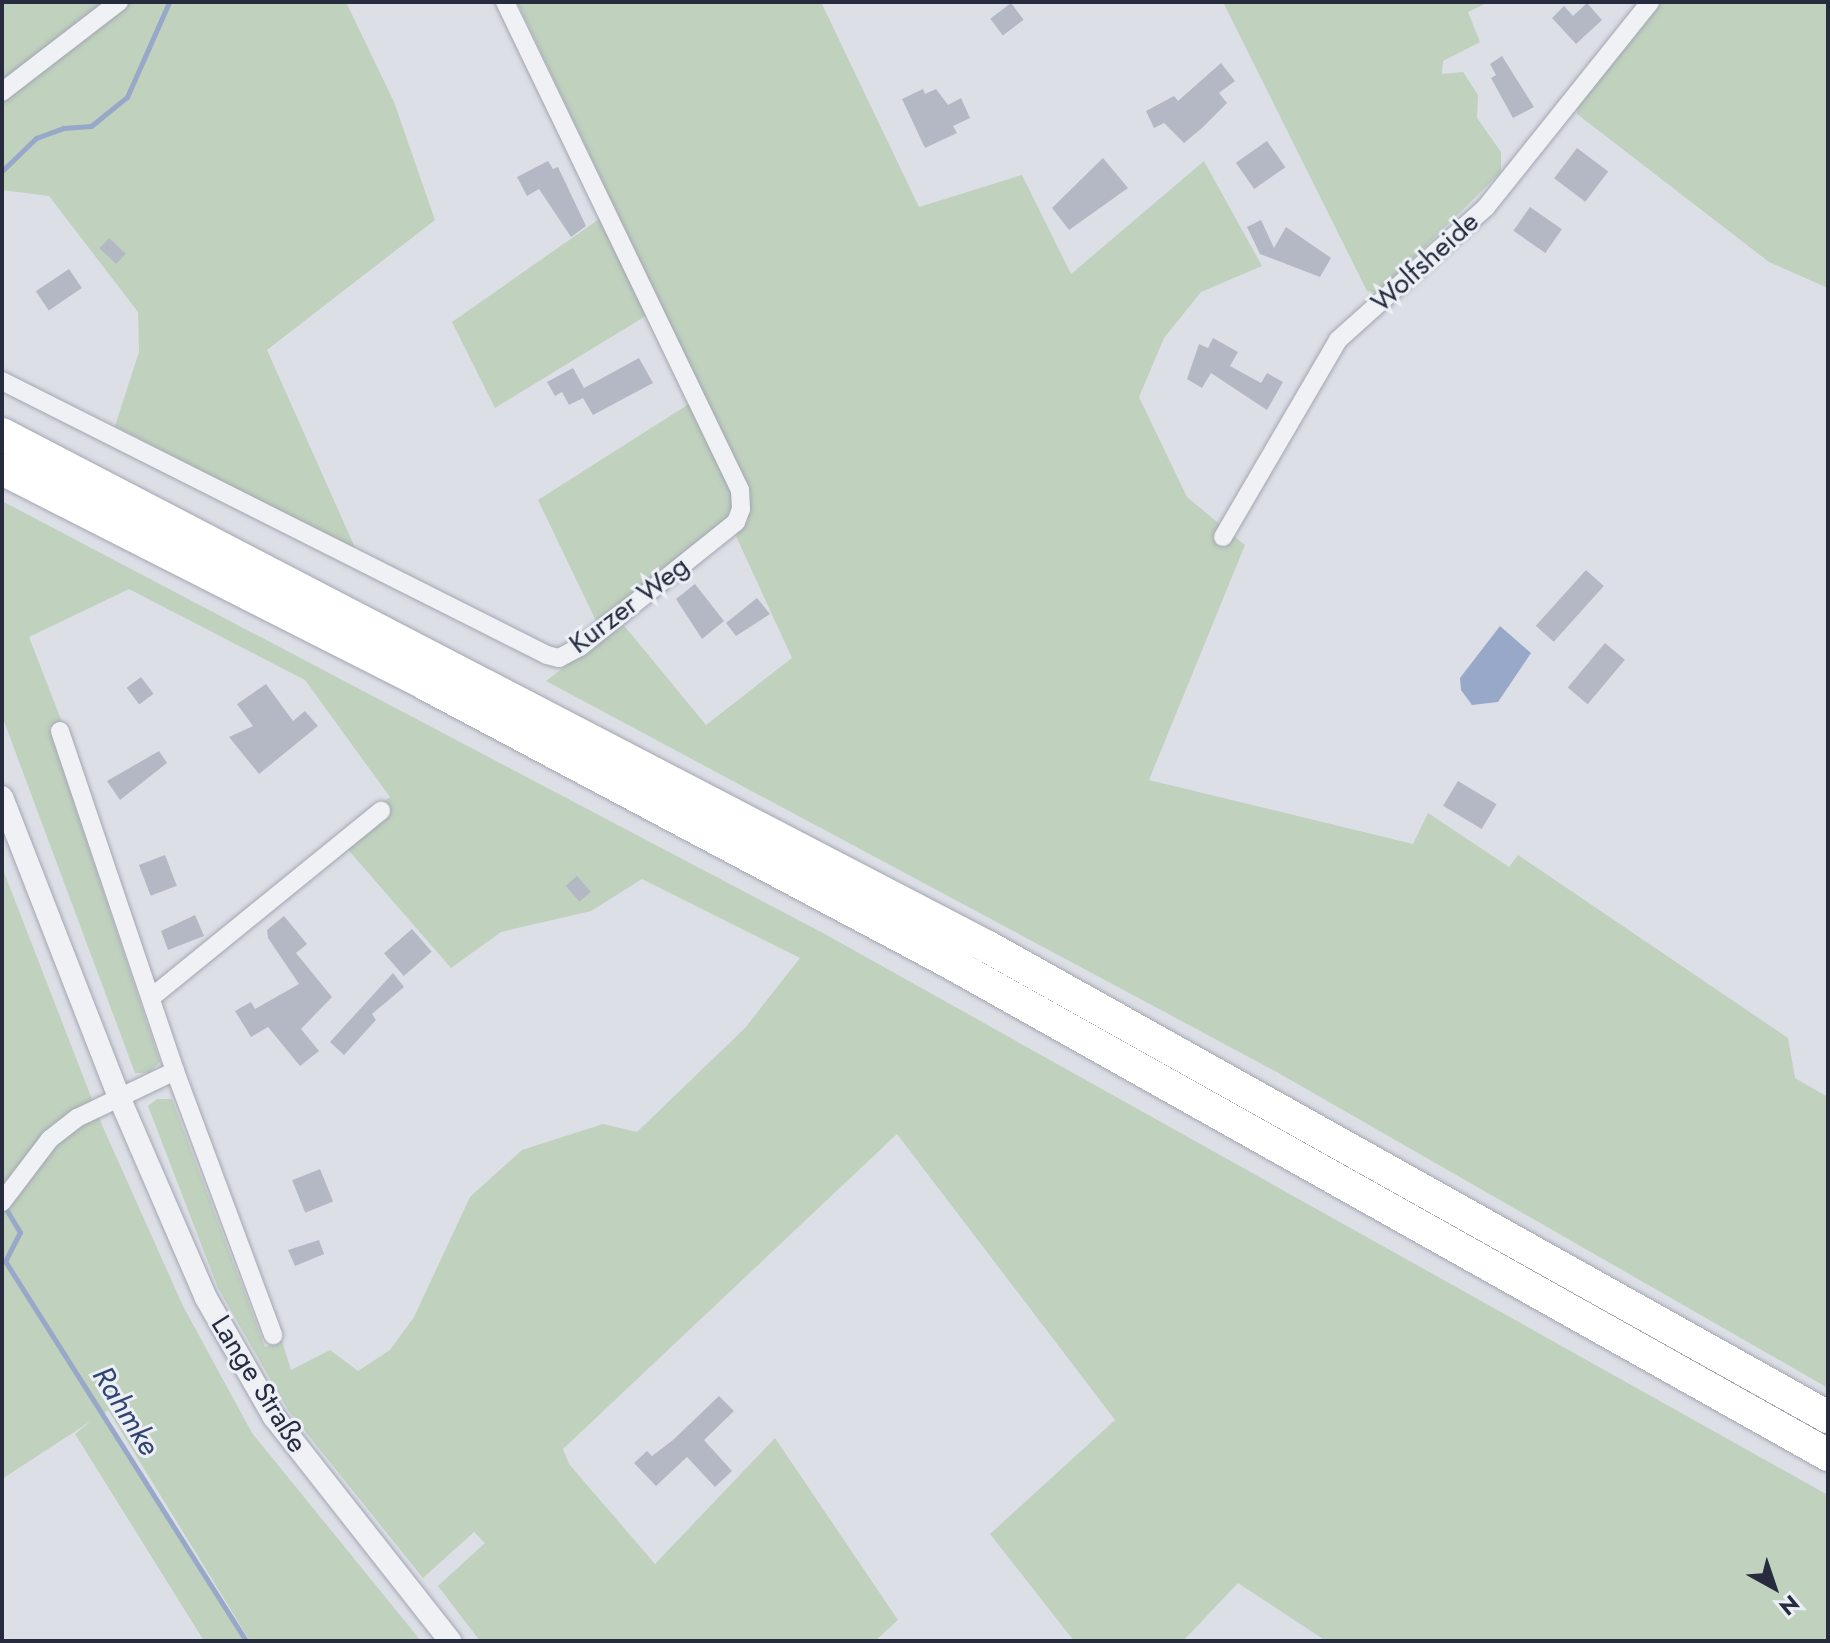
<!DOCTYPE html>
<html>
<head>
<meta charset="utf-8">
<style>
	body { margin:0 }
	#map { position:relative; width:1830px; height:1643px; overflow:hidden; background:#dddfe7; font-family:Jost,sans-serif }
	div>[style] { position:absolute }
	.green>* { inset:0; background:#c0d1be }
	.water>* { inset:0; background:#97a8c8 }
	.stream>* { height:5px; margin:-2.5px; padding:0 2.5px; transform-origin:2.5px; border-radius:2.5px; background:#97a8c8 }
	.building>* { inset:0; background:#b4b8c4; transform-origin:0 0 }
	.roads { filter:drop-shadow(0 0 2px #a2a6b1) drop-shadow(0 0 2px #a2a6b1) }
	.minor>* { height:18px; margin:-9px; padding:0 9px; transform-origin:9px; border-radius:9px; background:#f0f1f5 }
	.tertiary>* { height:22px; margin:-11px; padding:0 11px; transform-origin:11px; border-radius:11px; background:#f0f1f5 }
	.motorway>* { height:32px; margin:-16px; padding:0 16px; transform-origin:16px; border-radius:16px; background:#fff }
	span { translate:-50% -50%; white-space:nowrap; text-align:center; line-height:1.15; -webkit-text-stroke:6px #eceff5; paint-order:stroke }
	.street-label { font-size:28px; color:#262c3e }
	.water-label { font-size:30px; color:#304572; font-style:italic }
	.frame { position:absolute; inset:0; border:4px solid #262c3e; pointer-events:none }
	.north { position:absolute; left:1734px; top:1547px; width:80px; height:80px; -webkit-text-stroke:6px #eceff5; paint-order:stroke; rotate:140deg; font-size:22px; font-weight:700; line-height:32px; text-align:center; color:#262c3e }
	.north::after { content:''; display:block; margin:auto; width:28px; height:36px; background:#262c3e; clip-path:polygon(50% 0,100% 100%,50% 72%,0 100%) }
</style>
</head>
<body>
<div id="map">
	<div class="green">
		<i style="clip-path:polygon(2px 2px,346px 2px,394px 102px,435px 220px,267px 350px,356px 550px,115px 426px,139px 352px,138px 312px,49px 196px,2px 190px)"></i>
		<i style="clip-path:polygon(517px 2px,821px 2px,919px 207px,1022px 175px,1071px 274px,1204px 161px,1262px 266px,1201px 292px,1164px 338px,1139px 397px,1187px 497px,1245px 545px,1149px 780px,1413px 844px,1428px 813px,1509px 867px,1518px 855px,1788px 1038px,1795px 1078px,1828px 1097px,1828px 1388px,1275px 1071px,546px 681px,622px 623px,706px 725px,792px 658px,735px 534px,748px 521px,749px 490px)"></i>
		<i style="clip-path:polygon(1223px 2px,1489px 2px,1468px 12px,1480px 42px,1443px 61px,1442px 74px,1463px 72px,1478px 95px,1477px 118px,1501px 152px,1501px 172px,1378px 293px,1367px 291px)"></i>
		<i style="clip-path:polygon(1659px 2px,1828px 2px,1828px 288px,1769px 262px,1577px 114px,1575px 101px)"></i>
		<i style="clip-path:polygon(602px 217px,649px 314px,495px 408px,452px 322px)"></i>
		<i style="clip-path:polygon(692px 402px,731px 486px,736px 505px,731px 516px,598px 625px,538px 500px)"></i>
		<i style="clip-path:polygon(2px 501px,823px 933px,1828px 1495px,1828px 1641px,1326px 1641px,1238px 1583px,1183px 1641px,1074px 1641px,990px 1534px,1115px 1420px,897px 1134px,563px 1449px,569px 1464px,655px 1564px,775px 1438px,898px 1620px,875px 1641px,480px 1641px,438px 1586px,485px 1543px,474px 1532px,423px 1578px,288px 1410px,218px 1288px,148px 1106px,157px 1099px,172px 1099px,265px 1347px,282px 1341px,291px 1370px,330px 1350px,358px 1371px,390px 1350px,414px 1317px,470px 1197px,522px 1150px,603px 1124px,637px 1132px,745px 1028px,800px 958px,642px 879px,591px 911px,501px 932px,451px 968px,337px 837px,390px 797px,305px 680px,129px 589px,29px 637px,62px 722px,49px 728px,160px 1062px,149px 1073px,135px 1073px,2px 716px)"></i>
		<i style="clip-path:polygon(2px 867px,102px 1125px,183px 1306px,252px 1433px,421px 1641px,250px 1641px,108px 1410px,103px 1414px,244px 1641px,204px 1641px,75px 1434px,91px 1421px,2px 1479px)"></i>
	</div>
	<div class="water">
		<i style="clip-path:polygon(1500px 626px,1531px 653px,1498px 702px,1472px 705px,1461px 690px,1460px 678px)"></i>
	</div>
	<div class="stream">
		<i style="left:2px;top:171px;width:47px;rotate:-44.1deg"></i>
		<i style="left:36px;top:138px;width:29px;rotate:-20deg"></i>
		<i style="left:63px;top:128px;width:28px;rotate:-4deg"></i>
		<i style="left:91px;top:126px;width:46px;rotate:-38.9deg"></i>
		<i style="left:127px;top:97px;width:104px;rotate:-66.1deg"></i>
		<i style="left:3px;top:1204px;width:33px;rotate:59deg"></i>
		<i style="left:20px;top:1232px;width:33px;rotate:117deg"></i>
		<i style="left:5px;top:1261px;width:450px;rotate:57.6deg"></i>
	</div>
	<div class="building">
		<i style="left:1011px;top:3px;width:21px;height:26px;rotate:53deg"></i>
		<i style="clip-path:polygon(1587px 3px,1602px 20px,1576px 44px,1552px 18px,1564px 6px,1573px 16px)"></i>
		<i style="clip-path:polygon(1502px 56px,1534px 107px,1513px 118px,1491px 78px,1496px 75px,1490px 64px)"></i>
		<i style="clip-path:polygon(1221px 63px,1235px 81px,1219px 93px,1227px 103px,1202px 128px,1184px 143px,1164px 123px,1154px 128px,1146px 111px,1174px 96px,1178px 101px)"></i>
		<i style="clip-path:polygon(923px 89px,925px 94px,936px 89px,948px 105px,961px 98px,970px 118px,953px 126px,957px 133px,925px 148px,902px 99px)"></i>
		<i style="left:1267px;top:141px;width:32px;height:38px;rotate:55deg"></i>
		<i style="left:1577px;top:148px;width:39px;height:38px;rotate:37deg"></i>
		<i style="clip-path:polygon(1103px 158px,1128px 188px,1069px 230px,1052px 208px)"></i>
		<i style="clip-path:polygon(548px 161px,553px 169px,558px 167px,586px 226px,571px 237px,539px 189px,527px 196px,517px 177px)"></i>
		<i style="left:1530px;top:207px;width:39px;height:29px;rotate:35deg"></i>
		<i style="clip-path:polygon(1261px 220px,1274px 248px,1286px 227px,1331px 258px,1320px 277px,1260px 254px,1247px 227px)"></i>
		<i style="left:109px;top:238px;width:23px;height:14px;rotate:43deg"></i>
		<i style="left:69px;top:269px;width:23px;height:40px;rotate:56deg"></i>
		<i style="clip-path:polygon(1213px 338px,1238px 352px,1230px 366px,1261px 383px,1267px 373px,1283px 382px,1267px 410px,1211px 373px,1202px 388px,1187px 379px,1199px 344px,1208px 348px)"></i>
		<i style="clip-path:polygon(639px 358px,653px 383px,593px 415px,583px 398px,569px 405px,562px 392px,555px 396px,547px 382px,573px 368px,584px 388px)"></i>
		<i style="left:1586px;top:570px;width:24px;height:75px;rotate:42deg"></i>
		<i style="clip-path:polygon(695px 584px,724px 621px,702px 639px,676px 599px)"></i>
		<i style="clip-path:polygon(757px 598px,770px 614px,736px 636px,726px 623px)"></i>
		<i style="left:1605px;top:643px;width:26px;height:58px;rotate:40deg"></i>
		<i style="left:141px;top:677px;width:21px;height:18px;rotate:53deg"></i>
		<i style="clip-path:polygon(266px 684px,293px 721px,305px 711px,318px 726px,259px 774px,229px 737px,253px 726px,237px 704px)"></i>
		<i style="clip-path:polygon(159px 751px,167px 763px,120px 800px,107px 781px)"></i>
		<i style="left:1458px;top:781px;width:45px;height:29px;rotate:31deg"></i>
		<i style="left:165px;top:855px;width:33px;height:28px;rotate:69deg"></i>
		<i style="left:577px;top:876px;width:21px;height:15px;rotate:49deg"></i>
		<i style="clip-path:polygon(195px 915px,204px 936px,168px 950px,161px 931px)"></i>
		<i style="clip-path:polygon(284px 916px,307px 944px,296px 953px,332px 997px,301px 1029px,319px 1051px,300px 1066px,268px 1027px,251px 1037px,235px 1011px,251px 1002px,255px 1009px,299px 984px,268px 938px,267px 930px)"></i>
		<i style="left:412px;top:929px;width:30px;height:37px;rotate:49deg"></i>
		<i style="clip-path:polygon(393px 973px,404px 987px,372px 1014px,376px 1020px,344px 1055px,330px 1042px)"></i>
		<i style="left:320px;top:1169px;width:35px;height:30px;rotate:68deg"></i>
		<i style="clip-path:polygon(319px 1240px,324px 1254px,295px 1266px,288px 1250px)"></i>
		<i style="clip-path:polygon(719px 1396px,734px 1411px,704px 1440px,732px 1471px,715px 1487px,687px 1457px,656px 1486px,634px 1463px,647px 1451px,652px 1456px,673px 1440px)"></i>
	</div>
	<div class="roads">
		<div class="minor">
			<i style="left:2px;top:92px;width:148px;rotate:-37.6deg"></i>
			<i style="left:2px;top:381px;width:610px;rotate:26.69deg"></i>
			<i style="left:547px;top:655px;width:12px;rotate:14deg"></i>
			<i style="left:559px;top:658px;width:24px;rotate:-28deg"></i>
			<i style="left:580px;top:647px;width:200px;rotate:-38.7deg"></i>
			<i style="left:736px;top:522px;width:14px;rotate:-69deg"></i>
			<i style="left:741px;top:509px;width:19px;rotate:-93deg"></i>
			<i style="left:740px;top:490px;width:542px;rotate:-115.71deg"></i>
			<i style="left:1223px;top:537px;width:228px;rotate:-59.7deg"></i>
			<i style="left:1338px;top:340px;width:199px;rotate:-41.9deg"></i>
			<i style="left:1486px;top:207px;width:263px;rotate:-51.3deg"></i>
			<i style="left:153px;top:996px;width:294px;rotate:-39.1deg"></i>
			<i style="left:175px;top:1071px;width:282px;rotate:69.6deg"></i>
			<i style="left:2px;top:1202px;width:79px;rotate:-52.7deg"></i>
			<i style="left:50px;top:1139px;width:34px;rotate:-38deg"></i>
			<i style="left:77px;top:1118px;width:109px;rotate:-25.6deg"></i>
			<i style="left:175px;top:1071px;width:359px;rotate:-108.7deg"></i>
		</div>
		<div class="tertiary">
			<i style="left:2px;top:797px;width:322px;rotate:68.7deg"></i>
			<i style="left:119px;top:1097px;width:219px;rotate:66.6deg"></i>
			<i style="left:206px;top:1298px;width:137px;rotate:60.3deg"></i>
			<i style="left:274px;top:1417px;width:285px;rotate:51.8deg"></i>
		</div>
		<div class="motorway">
			<i style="left:2px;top:434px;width:1111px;rotate:27.49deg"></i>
			<i style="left:988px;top:947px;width:963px;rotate:29.23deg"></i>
			<i style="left:2px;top:469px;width:477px;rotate:26.9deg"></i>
			<i style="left:427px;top:685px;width:589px;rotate:27.96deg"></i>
			<i style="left:947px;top:961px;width:1010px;rotate:29.28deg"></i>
		</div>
	</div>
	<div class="street-label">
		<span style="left:1425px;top:262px;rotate:-42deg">Wolfsheide</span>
		<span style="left:629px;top:605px;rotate:-37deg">Kurzer Weg</span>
		<span style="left:259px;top:1384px;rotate:58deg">Lange Straße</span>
	</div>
	<div class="water-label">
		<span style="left:126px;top:1411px;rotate:58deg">Rahmke</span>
	</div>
	<div class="frame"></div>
	<div class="north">N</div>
</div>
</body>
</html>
